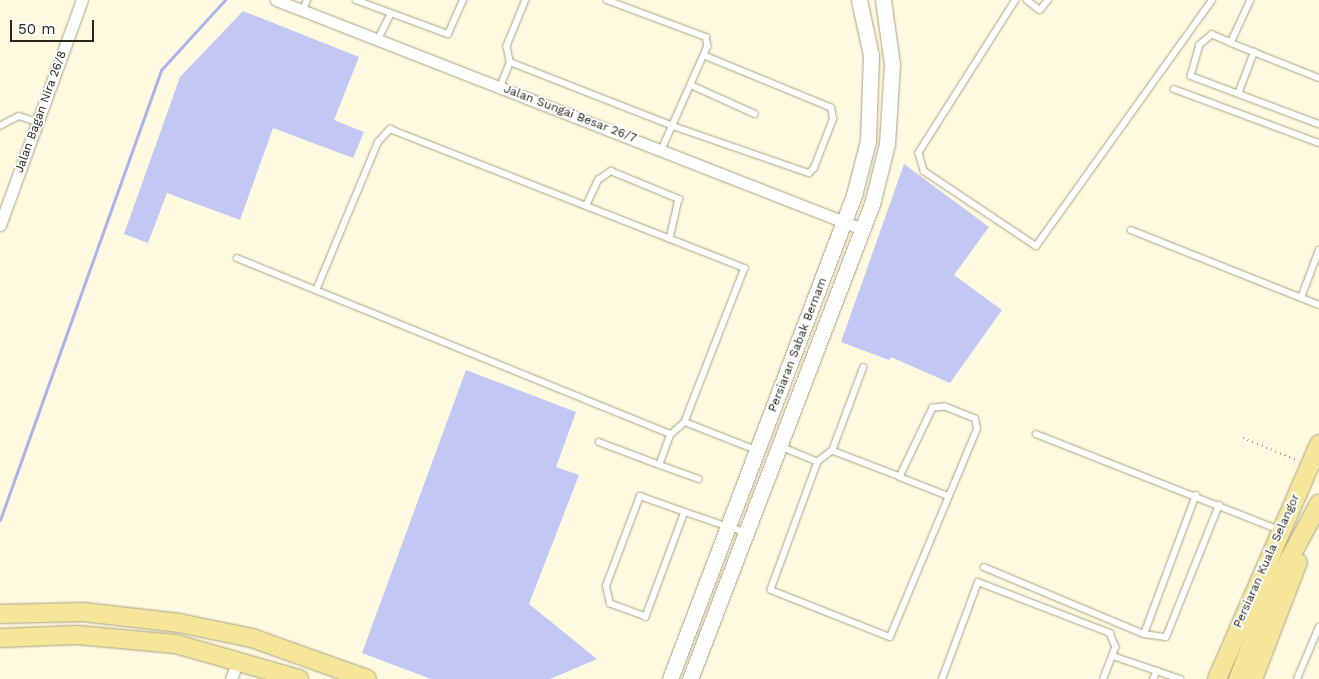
<!DOCTYPE html>
<html>
<head>
<meta charset="utf-8">
<style>
	body { margin:0 }
	#map { position:relative; width:1319px; height:679px; overflow:hidden; background:#fef9df; font-family:"Work Sans",sans-serif }
	div>[style] { position:absolute }
	.green>* { inset:0; background:#c2c8f3 }
	.stream>* { height:3px; margin:-1.5px; padding:0 1.5px; transform-origin:1.5px; border-radius:1.5px; background:#abb2ee }
	.path>* { height:2px; margin-top:-1px; transform-origin:0; background:repeating-linear-gradient(90deg,#989581 0 1px,transparent 0 5px) }
	.roads { filter:drop-shadow(0 0 1px #a8a183) drop-shadow(0 0 1px #a8a183) }
	.lane>* { height:5.5px; margin:-2.75px; padding:0 2.75px; transform-origin:2.75px; border-radius:2.75px; background:#fff }
	.street>* { height:11px; margin:-5.5px; padding:0 5.5px; transform-origin:5.5px; border-radius:5.5px; background:#fff }
	.secondary>* { height:15px; margin:-7.5px; padding:0 7.5px; transform-origin:7.5px; border-radius:7.5px; background:#fff }
	.primary>* { height:18px; margin:-9px; padding:0 9px; transform-origin:9px; border-radius:9px; background:#f5e69a }
	span { translate:-50% -50%; white-space:nowrap; text-align:center; line-height:1.15; -webkit-text-stroke:4px #fff; paint-order:stroke }
	.street-label { font-size:12px; color:#29271a }
	.scale { position:absolute; left:10px; top:20px; width:84px; height:22px; box-sizing:border-box; border:2px solid #29271a; border-top:0; padding-left:6px; font-size:15px; line-height:18px; white-space:nowrap; color:#29271a; -webkit-text-stroke:4px #fff; paint-order:stroke }
</style>
</head>
<body>
<div id="map">
	<div class="green">
		<i style="clip-path:polygon(243px 11px,359px 57px,334px 120px,364px 132px,353px 158px,273px 128px,240px 220px,167px 193px,148px 243px,124px 234px,180px 77px)"></i>
		<i style="clip-path:polygon(904px 164px,989px 227px,954px 275px,1002px 310px,950px 383px,891px 357px,889px 360px,841px 342px)"></i>
		<i style="clip-path:polygon(466px 370px,576px 412px,556px 467px,579px 475px,529px 604px,597px 659px,550px 679px,431px 679px,362px 653px)"></i>
	</div>
	<div class="stream">
		<i style="left:0;top:520px;width:478px;rotate:-70.3deg"></i>
		<i style="left:161px;top:70px;width:95px;rotate:-47.6deg"></i>
	</div>
	<div class="path">
		<i style="left:1243px;top:438px;width:57px;rotate:22.5deg"></i>
	</div>
	<div class="roads">
		<div class="lane">
			<i style="left:356px;top:0;width:98px;rotate:20.3deg"></i>
			<i style="left:448px;top:34px;width:37px;rotate:-66deg"></i>
			<i style="left:526px;top:0;width:50px;rotate:112.4deg"></i>
			<i style="left:507px;top:46px;width:16px;rotate:79deg"></i>
			<i style="left:510px;top:62px;width:175px;rotate:21.4deg"></i>
			<i style="left:673px;top:126px;width:144px;rotate:19.1deg"></i>
			<i style="left:809px;top:173px;width:7px;rotate:-45deg"></i>
			<i style="left:814px;top:168px;width:53px;rotate:-68.8deg"></i>
			<i style="left:833px;top:119px;width:11px;rotate:-100deg"></i>
			<i style="left:831px;top:108px;width:137px;rotate:-157.7deg"></i>
			<i style="left:607px;top:0;width:106px;rotate:20.5deg"></i>
			<i style="left:706px;top:37px;width:9px;rotate:77deg"></i>
			<i style="left:708px;top:46px;width:114px;rotate:113.9deg"></i>
			<i style="left:1016px;top:0;width:181px;rotate:122.4deg"></i>
			<i style="left:919px;top:153px;width:19px;rotate:74deg"></i>
			<i style="left:924px;top:171px;width:135px;rotate:33.8deg"></i>
			<i style="left:1036px;top:246px;width:302px;rotate:-54.4deg"></i>
			<i style="left:1027px;top:0;width:16px;rotate:38deg"></i>
			<i style="left:1040px;top:10px;width:13px;rotate:-51deg"></i>
			<i style="left:1251px;top:0;width:47px;rotate:114.9deg"></i>
			<i style="left:1231px;top:43px;width:21px;rotate:-157deg"></i>
			<i style="left:1212px;top:35px;width:16px;rotate:140deg"></i>
			<i style="left:1200px;top:45px;width:32px;rotate:106deg"></i>
			<i style="left:1191px;top:76px;width:137px;rotate:20.6deg"></i>
			<i style="left:303px;top:10px;width:11px;rotate:-68deg"></i>
			<i style="left:378px;top:39px;width:28px;rotate:-63deg"></i>
			<i style="left:1231px;top:43px;width:95px;rotate:21.7deg"></i>
			<i style="left:691px;top:85px;width:70px;rotate:24.4deg"></i>
			<i style="left:500px;top:87px;width:27px;rotate:-68deg"></i>
			<i style="left:1174px;top:89px;width:155px;rotate:20.4deg"></i>
			<i style="left:1238px;top:94px;width:45px;rotate:-69.1deg"></i>
			<i style="left:0;top:126px;width:21px;rotate:-28deg"></i>
			<i style="left:19px;top:116px;width:20px;rotate:18deg"></i>
			<i style="left:586px;top:206px;width:29px;rotate:-65deg"></i>
			<i style="left:598px;top:180px;width:16px;rotate:-35deg"></i>
			<i style="left:611px;top:171px;width:74px;rotate:22.4deg"></i>
			<i style="left:679px;top:199px;width:41px;rotate:102.7deg"></i>
			<i style="left:1131px;top:230px;width:202px;rotate:21.7deg"></i>
			<i style="left:237px;top:258px;width:468px;rotate:22.1deg"></i>
			<i style="left:671px;top:434px;width:18px;rotate:-41deg"></i>
			<i style="left:317px;top:288px;width:158px;rotate:-67.3deg"></i>
			<i style="left:378px;top:142px;width:18px;rotate:-47deg"></i>
			<i style="left:390px;top:129px;width:381px;rotate:21.4deg"></i>
			<i style="left:745px;top:268px;width:165px;rotate:111.3deg"></i>
			<i style="left:685px;top:422px;width:76px;rotate:21.5deg"></i>
			<i style="left:1301px;top:298px;width:51px;rotate:-69.4deg"></i>
			<i style="left:671px;top:434px;width:33px;rotate:110deg"></i>
			<i style="left:660px;top:465px;width:41px;rotate:19.7deg"></i>
			<i style="left:1036px;top:434px;width:262px;rotate:21.5deg"></i>
			<i style="left:599px;top:442px;width:65px;rotate:20.7deg"></i>
			<i style="left:780px;top:446px;width:41px;rotate:22.8deg"></i>
			<i style="left:818px;top:462px;width:136px;rotate:110.2deg"></i>
			<i style="left:771px;top:590px;width:128px;rotate:21.6deg"></i>
			<i style="left:890px;top:637px;width:225px;rotate:-67.3deg"></i>
			<i style="left:977px;top:429px;width:10px;rotate:-101deg"></i>
			<i style="left:975px;top:419px;width:32px;rotate:-158deg"></i>
			<i style="left:945px;top:407px;width:12px;rotate:175deg"></i>
			<i style="left:933px;top:408px;width:76px;rotate:115.6deg"></i>
			<i style="left:900px;top:477px;width:73px;rotate:-159.1deg"></i>
			<i style="left:832px;top:451px;width:18px;rotate:142deg"></i>
			<i style="left:832px;top:451px;width:89px;rotate:-69.5deg"></i>
			<i style="left:900px;top:477px;width:52px;rotate:21.6deg"></i>
			<i style="left:685px;top:512px;width:112px;rotate:110.4deg"></i>
			<i style="left:646px;top:617px;width:38px;rotate:-160deg"></i>
			<i style="left:610px;top:604px;width:18px;rotate:-103deg"></i>
			<i style="left:606px;top:586px;width:96px;rotate:-69.3deg"></i>
			<i style="left:640px;top:496px;width:48px;rotate:19.6deg"></i>
			<i style="left:685px;top:512px;width:46px;rotate:18.8deg"></i>
			<i style="left:729px;top:527px;width:17px;rotate:17deg"></i>
			<i style="left:984px;top:567px;width:173px;rotate:22.7deg"></i>
			<i style="left:1144px;top:634px;width:148px;rotate:-69.5deg"></i>
			<i style="left:1144px;top:634px;width:22px;rotate:8deg"></i>
			<i style="left:1166px;top:637px;width:142px;rotate:-68.1deg"></i>
			<i style="left:1113px;top:656px;width:71px;rotate:18.9deg"></i>
			<i style="left:942px;top:679px;width:103px;rotate:-69.6deg"></i>
			<i style="left:978px;top:582px;width:142px;rotate:21.1deg"></i>
			<i style="left:1110px;top:633px;width:15px;rotate:67deg"></i>
			<i style="left:1116px;top:647px;width:34px;rotate:111deg"></i>
			<i style="left:1153px;top:679px;width:9px;rotate:-63deg"></i>
			<i style="left:1297px;top:679px;width:56px;rotate:-67.1deg"></i>
		</div>
		<div class="street">
			<i style="left:276px;top:0;width:629px;rotate:21.34deg"></i>
			<i style="left:0;top:225px;width:239px;rotate:-70deg"></i>
			<i style="left:231px;top:679px;width:20px;rotate:-70deg"></i>
		</div>
		<div class="secondary">
			<i style="left:670px;top:679px;width:518px;rotate:-69.18deg"></i>
			<i style="left:854px;top:195px;width:56px;rotate:-75.5deg"></i>
			<i style="left:868px;top:141px;width:86px;rotate:-88deg"></i>
			<i style="left:871px;top:55px;width:56px;rotate:-102.3deg"></i>
			<i style="left:690px;top:679px;width:509px;rotate:-69.04deg"></i>
			<i style="left:872px;top:204px;width:62px;rotate:-76deg"></i>
			<i style="left:887px;top:144px;width:80px;rotate:-86.4deg"></i>
			<i style="left:892px;top:64px;width:65px;rotate:-98deg"></i>
		</div>
		<div class="primary">
			<i style="left:0;top:614px;width:83px;rotate:-1.4deg"></i>
			<i style="left:83px;top:612px;width:97px;rotate:6.5deg"></i>
			<i style="left:179px;top:623px;width:75px;rotate:11.6deg"></i>
			<i style="left:252px;top:638px;width:122px;rotate:19.6deg"></i>
			<i style="left:0;top:638px;width:77px;rotate:-2.2deg"></i>
			<i style="left:77px;top:635px;width:99px;rotate:5.2deg"></i>
			<i style="left:176px;top:644px;width:128px;rotate:15.9deg"></i>
			<i style="left:1217px;top:679px;width:256px;rotate:-66.5deg"></i>
			<i style="left:1238px;top:679px;width:97px;rotate:-68.7deg"></i>
			<i style="left:1273px;top:589px;width:97px;rotate:-61.6deg"></i>
			<i style="left:1253px;top:679px;width:125px;rotate:-69deg"></i>
		</div>
	</div>
	<div class="street-label">
		<span style="left:41px;top:112px;rotate:-70deg">Jalan Bagan Nira 26/8</span>
		<span style="left:570px;top:114px;rotate:21deg">Jalan Sungai Besar 26/7</span>
		<span style="left:798px;top:345px;rotate:-69deg">Persiaran Sabak Bernam</span>
		<span style="left:1267px;top:561px;rotate:-66deg">Persiaran Kuala Selangor</span>
	</div>
	<div class="scale">50 m</div>
</div>
</body>
</html>
